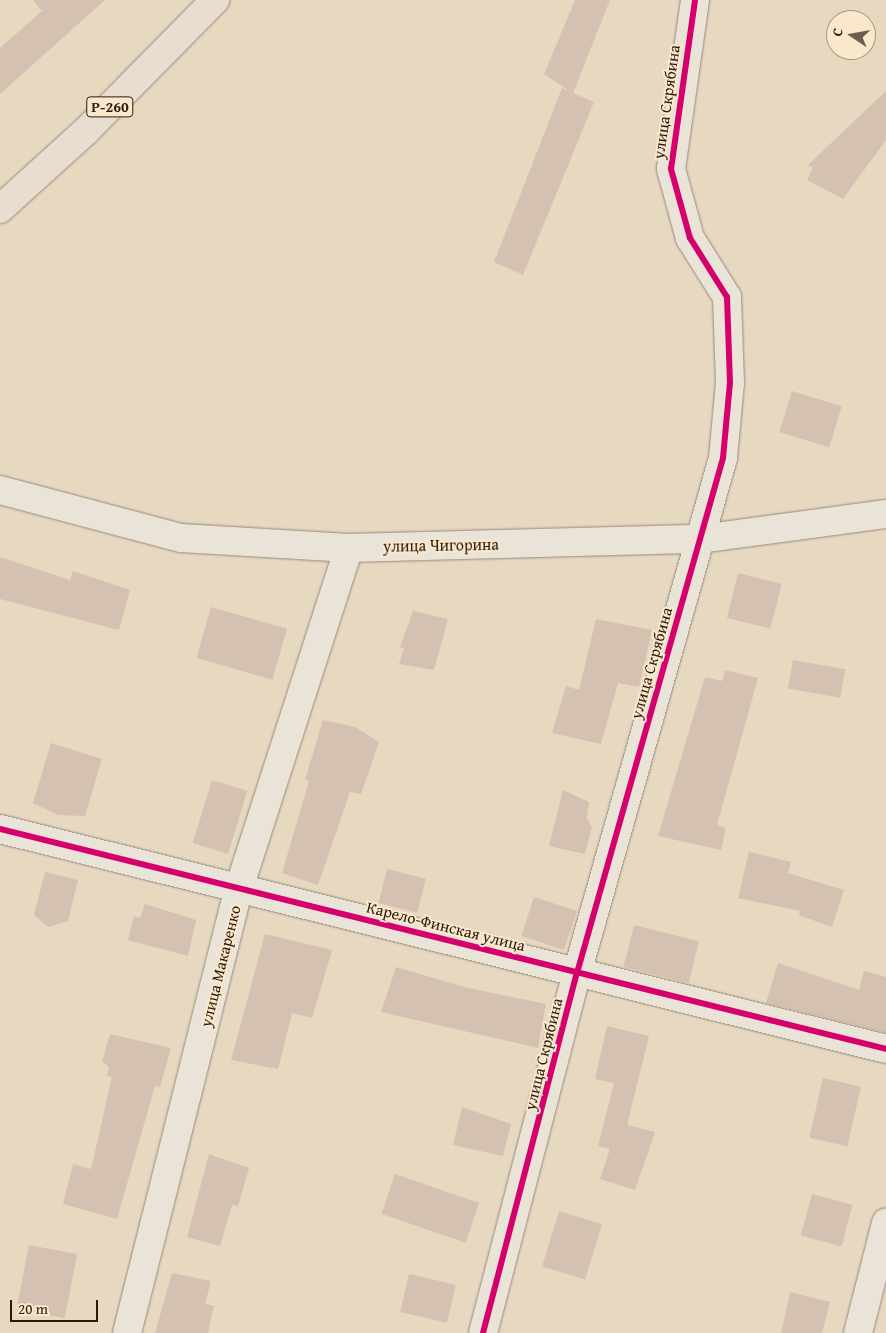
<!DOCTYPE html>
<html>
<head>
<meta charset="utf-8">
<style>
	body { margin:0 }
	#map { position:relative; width:886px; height:1333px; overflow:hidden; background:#e7d8c0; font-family:"Gentium Book Plus",serif }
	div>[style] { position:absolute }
	.building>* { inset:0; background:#d4c1b1; transform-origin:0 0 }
	.roads { filter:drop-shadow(0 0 1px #958a7c) drop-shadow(0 0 1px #958a7c) }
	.minor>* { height:28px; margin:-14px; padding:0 14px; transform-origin:14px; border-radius:14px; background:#eae3d7 }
	.highway>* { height:28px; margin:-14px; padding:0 14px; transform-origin:14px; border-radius:14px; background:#e7ded0 }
	.cycleway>* { height:6px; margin:-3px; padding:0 3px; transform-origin:3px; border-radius:3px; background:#d6006c }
	span { translate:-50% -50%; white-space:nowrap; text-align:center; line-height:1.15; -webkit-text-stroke:4px #fae8cc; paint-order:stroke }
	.shield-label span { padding:1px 4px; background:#fae8cc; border:1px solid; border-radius:4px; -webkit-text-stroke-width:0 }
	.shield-label { font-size:15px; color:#2d1a0d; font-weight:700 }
	.street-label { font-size:16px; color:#2d1a0d }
	.north { position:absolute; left:826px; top:10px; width:50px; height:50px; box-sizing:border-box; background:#fae8cc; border:1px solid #a89680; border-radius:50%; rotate:282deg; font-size:14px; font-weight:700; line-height:20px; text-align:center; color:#2d1a0d }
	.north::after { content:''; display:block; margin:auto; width:18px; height:22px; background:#6e5c4c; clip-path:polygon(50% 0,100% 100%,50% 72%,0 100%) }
	.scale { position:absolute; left:10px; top:1300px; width:88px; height:22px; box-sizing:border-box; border:2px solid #2d1a0d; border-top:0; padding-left:6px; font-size:15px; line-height:18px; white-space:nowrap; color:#2d1a0d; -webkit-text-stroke:4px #fae8cc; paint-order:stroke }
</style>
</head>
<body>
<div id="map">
	<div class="building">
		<i style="clip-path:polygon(33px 0,105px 0,0 94px,0 48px,42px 11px)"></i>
		<i style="clip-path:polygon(575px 0,610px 0,573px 93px,594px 102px,523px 275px,494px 262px,562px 88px,571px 92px,544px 74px)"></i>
		<i style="clip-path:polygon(886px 91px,886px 140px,843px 199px,807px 180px,813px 168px,808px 165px)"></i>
		<i style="left:792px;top:391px;width:52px;height:43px;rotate:17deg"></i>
		<i style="clip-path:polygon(0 557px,70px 580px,73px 571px,130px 590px,119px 630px,0 599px)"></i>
		<i style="left:738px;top:573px;width:45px;height:46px;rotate:14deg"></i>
		<i style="left:211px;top:607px;width:79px;height:53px;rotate:16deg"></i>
		<i style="clip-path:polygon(413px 611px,448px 619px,434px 670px,399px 664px,404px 649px,400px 647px)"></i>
		<i style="clip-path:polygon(596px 619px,652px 630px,639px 687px,618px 683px,601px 744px,552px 733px,566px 686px,579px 690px)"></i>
		<i style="left:793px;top:660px;width:53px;height:29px;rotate:10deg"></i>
		<i style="clip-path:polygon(725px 670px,758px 678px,717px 825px,726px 828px,721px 850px,658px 836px,705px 677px,722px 681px)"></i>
		<i style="clip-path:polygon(323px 720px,355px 727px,379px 742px,361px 794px,350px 792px,318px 885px,282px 873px,309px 781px,305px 780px)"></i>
		<i style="clip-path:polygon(51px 743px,102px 759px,85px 816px,58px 815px,33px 803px)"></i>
		<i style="left:212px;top:780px;width:37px;height:66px;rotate:17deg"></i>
		<i style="clip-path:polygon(563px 790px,589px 802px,587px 818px,592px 827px,585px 854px,549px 846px)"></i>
		<i style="clip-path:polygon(749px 852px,791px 862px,788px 873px,844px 890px,832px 927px,799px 915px,800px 911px,738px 898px)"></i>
		<i style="left:387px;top:869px;width:40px;height:35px;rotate:14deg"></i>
		<i style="clip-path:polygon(45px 872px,78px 880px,68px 921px,48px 927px,34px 915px)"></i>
		<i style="left:534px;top:897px;width:45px;height:41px;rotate:18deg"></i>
		<i style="clip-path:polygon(145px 904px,196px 920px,188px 956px,128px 940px,134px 916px,140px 918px)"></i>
		<i style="left:634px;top:925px;width:67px;height:43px;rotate:14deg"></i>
		<i style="clip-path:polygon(265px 934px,332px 950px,312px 1018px,292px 1013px,278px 1069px,231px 1060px)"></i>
		<i style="clip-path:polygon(778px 963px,859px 990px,864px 971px,886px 977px,886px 1033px,766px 1003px)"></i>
		<i style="clip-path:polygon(396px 967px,468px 988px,546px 1004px,538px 1048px,381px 1012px)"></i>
		<i style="clip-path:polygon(607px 1026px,649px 1036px,627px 1125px,655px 1132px,635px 1190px,600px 1179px,610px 1149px,598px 1146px,614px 1083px,595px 1079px)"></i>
		<i style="clip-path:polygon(110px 1034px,171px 1048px,160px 1087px,155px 1086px,117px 1219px,63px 1204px,73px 1164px,91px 1169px,112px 1077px,107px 1076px,109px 1067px,102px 1061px)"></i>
		<i style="left:823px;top:1078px;width:39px;height:61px;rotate:13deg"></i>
		<i style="clip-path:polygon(462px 1107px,511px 1124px,503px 1156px,453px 1145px)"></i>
		<i style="clip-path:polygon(209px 1154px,249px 1168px,238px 1206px,232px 1205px,220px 1246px,187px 1237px)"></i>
		<i style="left:395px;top:1174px;width:89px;height:42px;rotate:19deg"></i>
		<i style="left:812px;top:1194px;width:42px;height:43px;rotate:15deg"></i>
		<i style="left:559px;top:1211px;width:45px;height:58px;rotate:17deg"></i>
		<i style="left:29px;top:1245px;width:49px;height:65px;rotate:11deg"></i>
		<i style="clip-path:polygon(172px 1273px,211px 1281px,205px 1304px,214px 1306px,208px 1333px,155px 1333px)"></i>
		<i style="left:409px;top:1274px;width:48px;height:39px;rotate:13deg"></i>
		<i style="clip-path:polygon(790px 1292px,830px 1302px,822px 1333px,781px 1333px)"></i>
	</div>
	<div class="roads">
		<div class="minor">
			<i style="left:0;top:490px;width:187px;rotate:14.9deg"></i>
			<i style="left:181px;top:538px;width:168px;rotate:3.4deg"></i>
			<i style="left:349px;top:548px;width:351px;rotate:-1.5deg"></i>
			<i style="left:700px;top:539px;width:188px;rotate:-7.7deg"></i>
			<i style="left:0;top:829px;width:913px;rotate:13.94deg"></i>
			<i style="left:127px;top:1333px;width:459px;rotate:-75.9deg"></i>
			<i style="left:239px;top:888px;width:357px;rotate:-72.1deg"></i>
			<i style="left:483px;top:1333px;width:372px;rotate:-75.4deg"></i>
			<i style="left:577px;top:973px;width:535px;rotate:-74.17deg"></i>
			<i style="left:723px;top:458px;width:75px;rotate:-84.7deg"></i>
			<i style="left:730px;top:383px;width:86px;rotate:-92deg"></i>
			<i style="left:727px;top:297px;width:70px;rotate:-122.1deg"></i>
			<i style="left:690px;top:238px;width:72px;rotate:-105.4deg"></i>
			<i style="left:671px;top:169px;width:171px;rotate:-81.9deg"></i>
			<i style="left:858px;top:1333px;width:114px;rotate:-75.7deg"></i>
		</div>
		<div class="highway">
			<i style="left:0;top:209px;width:116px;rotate:-42.2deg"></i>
			<i style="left:86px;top:131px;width:184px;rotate:-45.4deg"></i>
		</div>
	</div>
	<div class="cycleway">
		<i style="left:0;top:829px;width:913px;rotate:13.94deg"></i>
		<i style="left:483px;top:1333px;width:372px;rotate:-75.4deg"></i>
		<i style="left:577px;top:973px;width:535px;rotate:-74.17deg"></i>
		<i style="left:723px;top:458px;width:75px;rotate:-84.7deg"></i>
		<i style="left:730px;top:383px;width:86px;rotate:-92deg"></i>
		<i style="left:727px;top:297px;width:70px;rotate:-122.1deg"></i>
		<i style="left:690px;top:238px;width:72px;rotate:-105.4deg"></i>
		<i style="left:671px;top:169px;width:171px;rotate:-81.9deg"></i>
	</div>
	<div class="shield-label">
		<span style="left:110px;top:107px">Р-260</span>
	</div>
	<div class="street-label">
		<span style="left:666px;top:102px;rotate:-82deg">улица Скрябина</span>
		<span style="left:441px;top:545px;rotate:-1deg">улица Чигорина</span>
		<span style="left:651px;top:663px;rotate:-74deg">улица Скрябина</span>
		<span style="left:446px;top:926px;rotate:14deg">Карело-Финская улица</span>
		<span style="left:220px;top:966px;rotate:-76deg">улица Макаренко</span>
		<span style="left:543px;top:1054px;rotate:-76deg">улица Скрябина</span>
	</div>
	<div class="north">С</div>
	<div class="scale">20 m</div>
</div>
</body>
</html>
